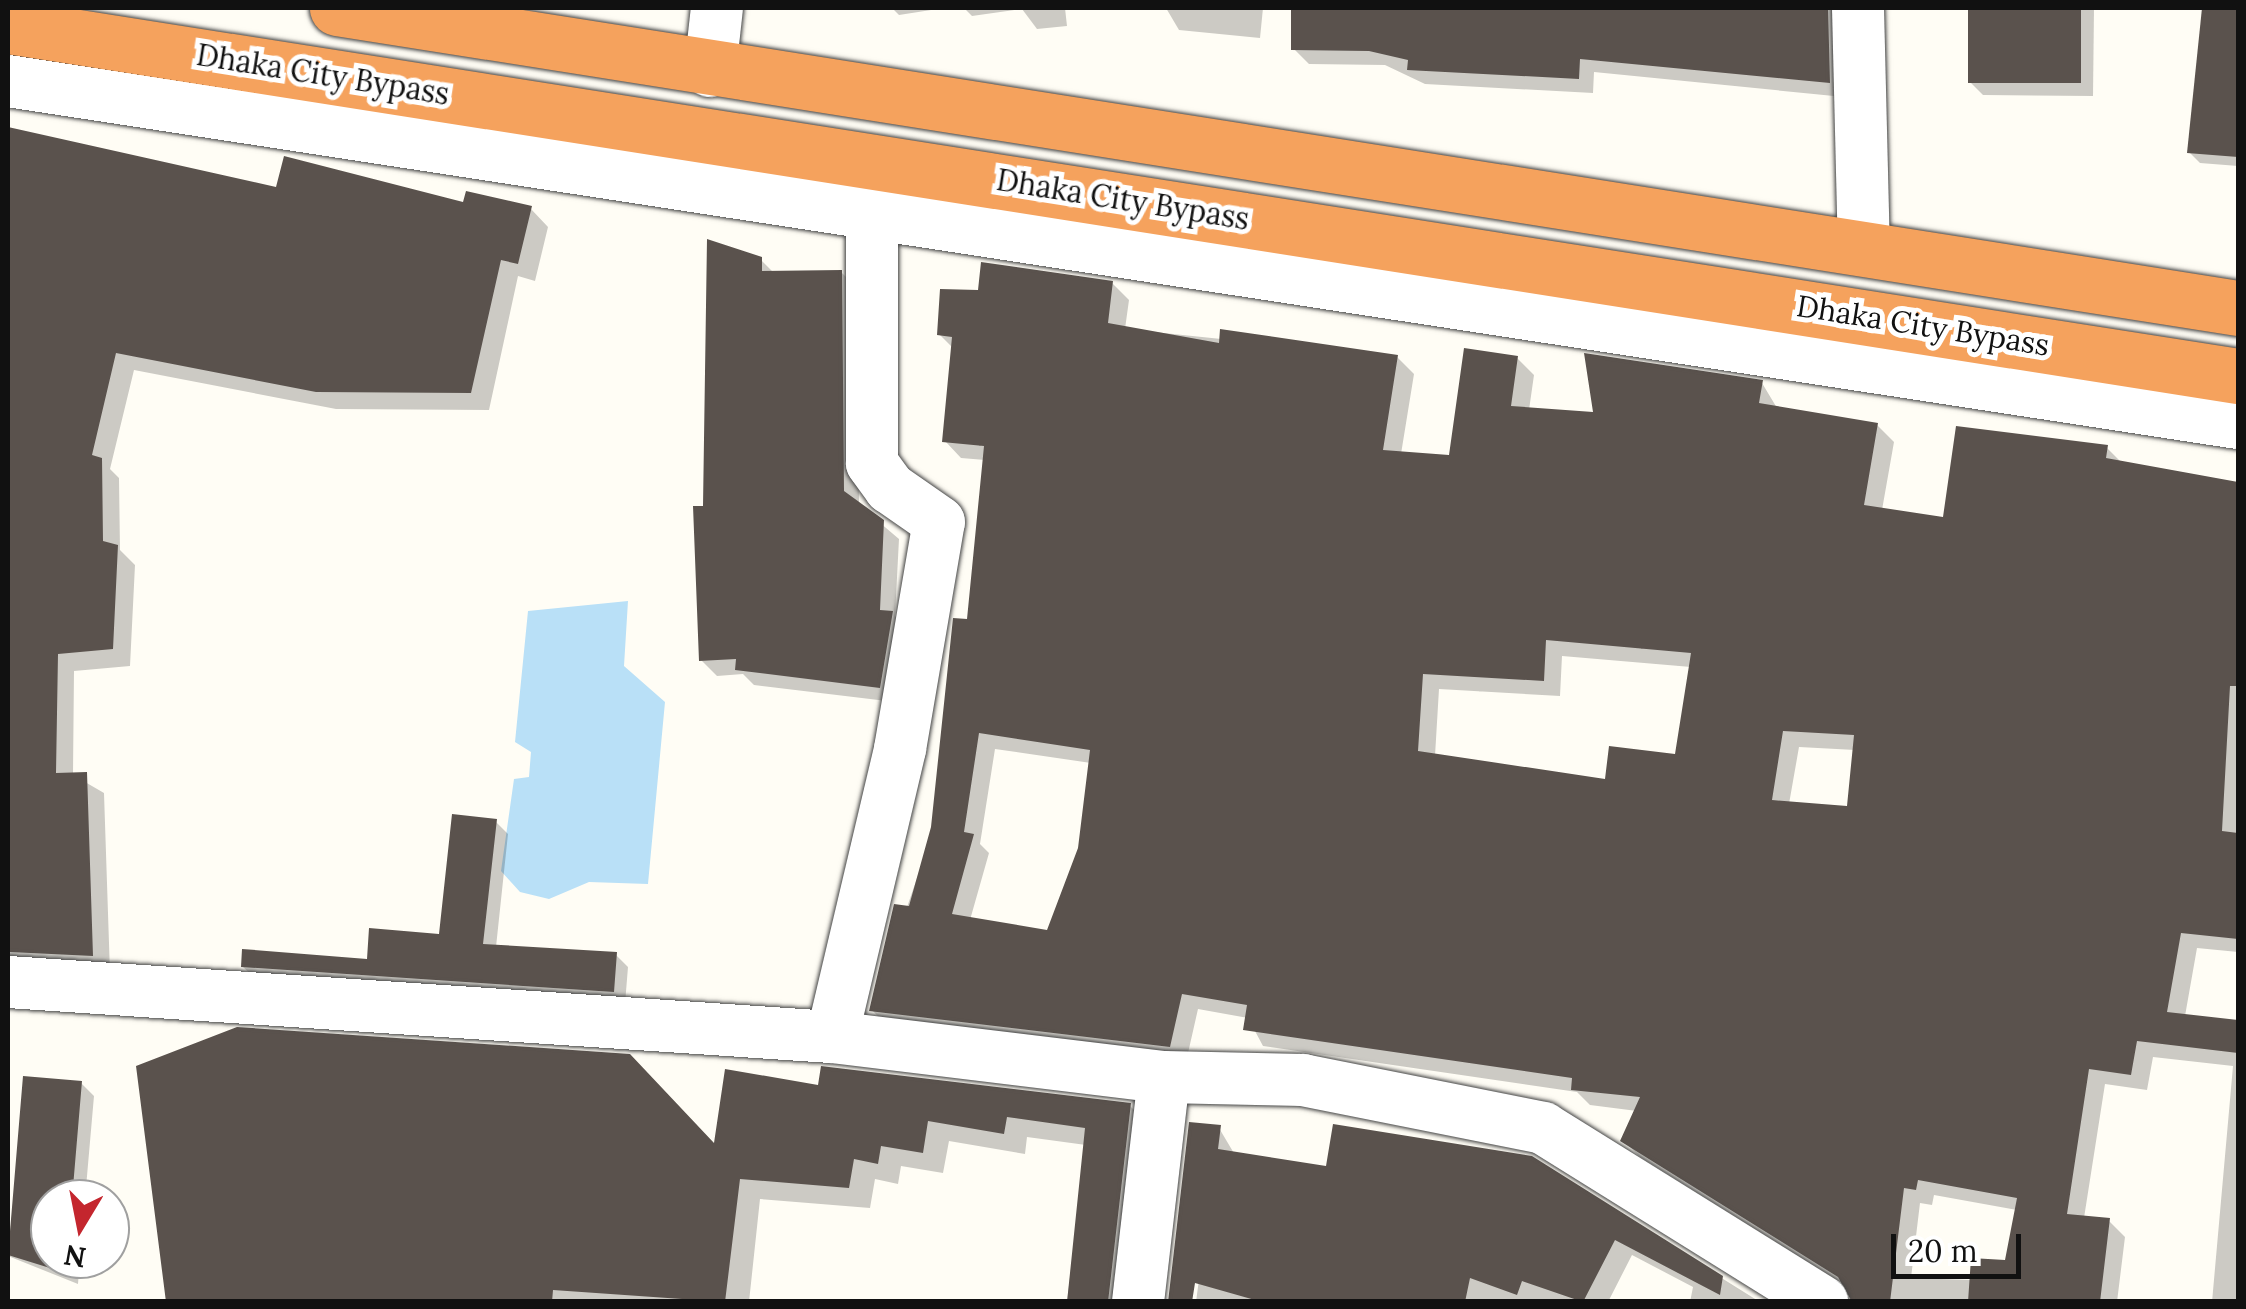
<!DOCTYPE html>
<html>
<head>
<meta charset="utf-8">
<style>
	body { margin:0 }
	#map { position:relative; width:2246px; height:1309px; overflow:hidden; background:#fffdf5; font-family:Lora,serif }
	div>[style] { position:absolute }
	.water>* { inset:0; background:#b9e0f7 }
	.shadow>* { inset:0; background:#0003 }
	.building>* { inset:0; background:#5a524d; transform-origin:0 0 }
	.roads { filter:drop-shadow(0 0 2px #444) drop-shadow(0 0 2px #444) }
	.minor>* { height:52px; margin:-26px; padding:0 26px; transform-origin:26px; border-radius:26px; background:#fff }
	.highway>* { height:55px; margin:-27.5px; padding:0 27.5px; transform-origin:27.5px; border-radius:27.5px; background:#f5a25d }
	span { translate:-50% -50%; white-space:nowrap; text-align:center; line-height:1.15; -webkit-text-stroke:10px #fff; paint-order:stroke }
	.street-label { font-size:30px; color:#111 }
	.frame { position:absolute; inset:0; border:10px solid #111; pointer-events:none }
	.north { position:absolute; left:30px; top:1179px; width:100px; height:100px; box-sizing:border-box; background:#fff; border:2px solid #a0a0a0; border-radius:50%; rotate:190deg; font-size:28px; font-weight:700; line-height:40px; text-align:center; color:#111 }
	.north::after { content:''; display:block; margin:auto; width:35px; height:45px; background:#c4262e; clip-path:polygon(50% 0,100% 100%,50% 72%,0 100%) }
	.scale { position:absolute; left:1891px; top:1234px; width:130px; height:45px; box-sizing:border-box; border:5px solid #111; border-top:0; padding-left:12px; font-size:30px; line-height:35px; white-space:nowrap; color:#111; -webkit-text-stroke:8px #fff; paint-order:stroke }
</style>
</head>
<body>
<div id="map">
	<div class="water">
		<i style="clip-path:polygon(628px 601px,624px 666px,665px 702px,648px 884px,589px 882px,549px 899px,520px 892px,501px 871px,514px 779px,529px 777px,531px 752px,515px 742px,528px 611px)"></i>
	</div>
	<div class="shadow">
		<i style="clip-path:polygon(892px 8px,944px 8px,899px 15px)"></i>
		<i style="clip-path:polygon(964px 8px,1065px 8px,1067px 26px,1037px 29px,1022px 9px,972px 16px)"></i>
		<i style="clip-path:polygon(1166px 8px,1263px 8px,1260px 38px,1179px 30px)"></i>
		<i style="clip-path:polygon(1374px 8px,1848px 8px,1844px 97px,1594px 72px,1593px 93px,1425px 84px,1385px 65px,1309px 64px,1294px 49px)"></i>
		<i style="clip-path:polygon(1970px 8px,2094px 8px,2093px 96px,1983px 95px,1970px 82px)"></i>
		<i style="clip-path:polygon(2205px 8px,2238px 8px,2238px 166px,2200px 163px,2189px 152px)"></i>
		<i style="clip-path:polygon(8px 130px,278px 190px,531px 209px,548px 227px,535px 281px,518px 276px,489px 410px,336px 409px,134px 370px,110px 469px,119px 478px,120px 550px,135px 565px,130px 666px,74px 671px,73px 775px,104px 793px,110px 973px,8px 975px)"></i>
		<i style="clip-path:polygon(761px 260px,775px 274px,841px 272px,857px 288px,859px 505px,899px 539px,895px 616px,908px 629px,895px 702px,754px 685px,743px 674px,717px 676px,701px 660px,705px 508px)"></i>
		<i style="clip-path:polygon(evenodd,1112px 283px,1129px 300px,1125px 329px,1397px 357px,1414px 374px,1401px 454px,1451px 457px,1517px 358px,1534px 375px,1529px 410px,1596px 414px,1762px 383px,1777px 408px,1877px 425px,1894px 442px,1882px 510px,1945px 520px,2107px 448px,2122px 463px,2238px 484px,2238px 952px,2197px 948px,2185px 1016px,2238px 1022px,2238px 1302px,2212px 1302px,2233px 1066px,2153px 1057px,2147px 1090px,2105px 1084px,2084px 1218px,2109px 1221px,2125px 1237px,2117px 1302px,1853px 1302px,1845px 1285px,1640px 1157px,1623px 1140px,1637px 1111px,1590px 1105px,1577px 1092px,1263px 1046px,1248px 1018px,1198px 1009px,1186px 1062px,888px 1027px,872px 1010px,934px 828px,970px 622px,985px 460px,961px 458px,945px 441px,953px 348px,939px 334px,980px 292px,1112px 283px,1562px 656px,1691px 667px,1677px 756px,1608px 782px,1435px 756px,1439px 689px,1560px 696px,1562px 656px,1112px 283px,1799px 747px,1855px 750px,1849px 808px,1789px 804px,1799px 747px,1112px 283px,995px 749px,1091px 763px,1080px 848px,1048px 932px,970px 920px,989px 853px,980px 844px,995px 749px,1112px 283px,1934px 1195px,2017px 1210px,2007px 1262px,1972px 1280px,1911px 1278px,1920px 1203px,1932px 1205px,1934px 1195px)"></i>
		<i style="clip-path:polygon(495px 821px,508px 834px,496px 947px,615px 954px,628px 967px,625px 1004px,256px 979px,243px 967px,369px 961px,441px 936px)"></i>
		<i style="clip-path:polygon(25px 1079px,81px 1083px,94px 1096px,85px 1199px,50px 1199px,50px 1259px,80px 1259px,78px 1284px,8px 1256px)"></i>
		<i style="clip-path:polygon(821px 1088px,1130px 1106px,1151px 1127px,1131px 1302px,1067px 1302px,1086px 1145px,1027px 1137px,1025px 1154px,949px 1141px,943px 1173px,901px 1166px,898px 1184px,875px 1179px,870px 1208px,760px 1199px,749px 1302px,169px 1302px,716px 1147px)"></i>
		<i style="clip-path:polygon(1219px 1128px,1235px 1155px,1328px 1169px,1531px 1159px,1760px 1302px,1690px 1302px,1693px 1287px,1632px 1255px,1608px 1302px,1196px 1302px)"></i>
	</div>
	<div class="building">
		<i style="clip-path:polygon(1291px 8px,1828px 8px,1830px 83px,1580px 59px,1579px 79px,1407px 70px,1408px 60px,1369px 51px,1291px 50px)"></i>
		<i style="left:1968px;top:8px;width:113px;height:75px"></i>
		<i style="clip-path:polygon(2202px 8px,2238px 8px,2238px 157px,2187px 153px)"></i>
		<i style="clip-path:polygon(8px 127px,276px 187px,284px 156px,463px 202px,466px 191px,532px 206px,518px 264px,501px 260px,471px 393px,316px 392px,116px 353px,92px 455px,102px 458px,103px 541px,118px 545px,113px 649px,58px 654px,56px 773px,87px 772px,93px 956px,10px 952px)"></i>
		<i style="clip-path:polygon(707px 239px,762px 257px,762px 271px,842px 270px,844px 491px,884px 520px,880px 610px,893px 611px,880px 688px,735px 670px,736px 659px,699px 661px,693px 506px,703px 506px)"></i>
		<i style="clip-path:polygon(evenodd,981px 262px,1113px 281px,1108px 323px,1219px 343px,1220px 329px,1398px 355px,1383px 450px,1449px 455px,1464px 348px,1518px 356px,1511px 406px,1593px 412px,1584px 353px,1763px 380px,1759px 403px,1878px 423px,1864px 505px,1943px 517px,1956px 426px,2108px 445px,2106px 458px,2238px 482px,2238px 686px,2230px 686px,2222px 831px,2238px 833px,2238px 939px,2181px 933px,2167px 1012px,2238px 1020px,2238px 1053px,2137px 1041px,2131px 1075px,2089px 1069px,2067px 1214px,2110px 1218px,2100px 1302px,1968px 1302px,1971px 1258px,2005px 1260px,2017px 1198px,1918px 1180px,1916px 1190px,1904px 1188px,1890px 1302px,1852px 1302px,1838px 1277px,1620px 1141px,1640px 1097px,1571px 1090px,1572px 1078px,1243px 1030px,1247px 1005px,1182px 994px,1170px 1047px,869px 1011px,894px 904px,909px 906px,931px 827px,953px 618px,967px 619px,984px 446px,942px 442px,952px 337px,937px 335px,940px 289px,978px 290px,981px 262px,1546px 640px,1691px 653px,1675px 754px,1609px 746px,1605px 779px,1418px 751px,1423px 674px,1544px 681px,1546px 640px,981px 262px,1783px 731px,1854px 735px,1847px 806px,1772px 800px,1783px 731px,981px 262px,979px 733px,1090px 750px,1078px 848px,1047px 930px,952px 914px,974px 834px,964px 832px,979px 733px)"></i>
		<i style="clip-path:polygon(452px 814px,497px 819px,483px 944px,617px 952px,614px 992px,241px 967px,242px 949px,367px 959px,369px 928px,439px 934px)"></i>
		<i style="clip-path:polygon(237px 1027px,630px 1054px,714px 1143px,725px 1069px,818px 1085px,821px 1066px,829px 1067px,1131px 1103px,1108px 1302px,1067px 1302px,1085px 1128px,1007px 1117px,1004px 1134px,928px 1121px,923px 1153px,881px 1146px,878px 1164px,854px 1159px,849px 1188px,740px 1179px,725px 1302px,553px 1290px,552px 1302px,166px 1302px,136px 1066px)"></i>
		<i style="clip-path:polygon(23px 1076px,82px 1081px,72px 1199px,50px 1199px,50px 1259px,67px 1259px,66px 1273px,8px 1255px)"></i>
		<i style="clip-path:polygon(1189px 1122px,1221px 1125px,1218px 1149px,1326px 1166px,1333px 1124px,1532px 1156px,1723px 1276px,1720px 1295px,1615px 1240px,1583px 1302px,1522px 1281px,1517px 1295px,1470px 1278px,1465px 1302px,1262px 1302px,1195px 1283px,1192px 1302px,1168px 1302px)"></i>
	</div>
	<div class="roads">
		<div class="minor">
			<i style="left:1858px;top:8px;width:242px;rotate:88.6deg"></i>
			<i style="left:710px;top:71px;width:63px;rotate:-83.7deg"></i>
			<i style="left:8px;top:81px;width:2256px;rotate:8.72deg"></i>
			<i style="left:8px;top:982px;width:826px;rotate:3.82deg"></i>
			<i style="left:832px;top:1037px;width:334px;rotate:6.9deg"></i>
			<i style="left:1164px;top:1077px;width:139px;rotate:1.2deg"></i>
			<i style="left:1303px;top:1080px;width:245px;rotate:11.3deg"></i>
			<i style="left:1543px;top:1128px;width:329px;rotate:31.9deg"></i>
			<i style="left:832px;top:1037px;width:296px;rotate:-76.7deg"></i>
			<i style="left:900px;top:749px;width:230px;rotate:-80.3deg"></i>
			<i style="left:939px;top:522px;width:60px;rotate:-145.2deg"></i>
			<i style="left:890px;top:488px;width:31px;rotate:-126deg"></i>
			<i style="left:872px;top:463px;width:286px;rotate:-90deg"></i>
			<i style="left:1138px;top:1302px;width:226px;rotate:-83.4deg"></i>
		</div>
		<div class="highway">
			<i style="left:337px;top:8px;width:1925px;rotate:8.97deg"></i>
			<i style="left:8px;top:26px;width:2257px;rotate:8.92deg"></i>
		</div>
	</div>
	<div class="street-label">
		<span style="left:323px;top:74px;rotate:9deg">Dhaka City Bypass</span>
		<span style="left:1123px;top:199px;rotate:9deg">Dhaka City Bypass</span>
		<span style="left:1923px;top:325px;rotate:9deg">Dhaka City Bypass</span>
	</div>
	<div class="frame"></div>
	<div class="north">N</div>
	<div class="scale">20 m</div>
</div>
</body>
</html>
